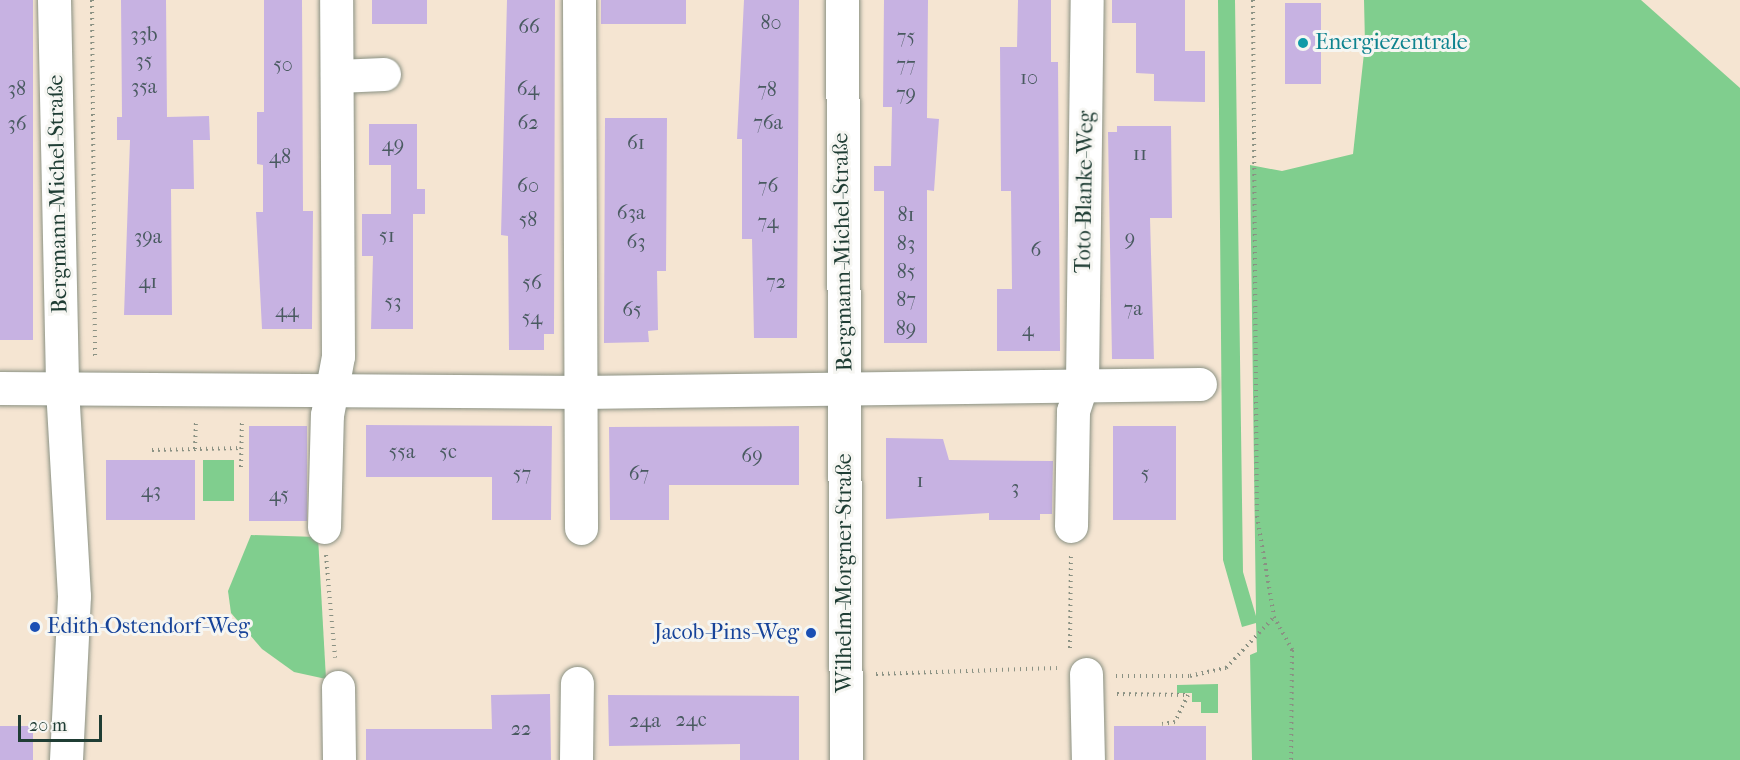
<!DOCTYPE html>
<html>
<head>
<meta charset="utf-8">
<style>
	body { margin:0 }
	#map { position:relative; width:1740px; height:760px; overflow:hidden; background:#f5e5d2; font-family:"IM FELL French Canon",serif }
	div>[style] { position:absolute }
	.green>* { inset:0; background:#80ce8e; transform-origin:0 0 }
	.building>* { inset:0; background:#c7b2e2; transform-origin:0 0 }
	.path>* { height:4px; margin-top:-2px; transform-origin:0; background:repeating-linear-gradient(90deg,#8a9183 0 1.5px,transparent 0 6px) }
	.roads { filter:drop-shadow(0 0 2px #8a9183) drop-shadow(0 0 2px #8a9183) }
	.minor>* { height:33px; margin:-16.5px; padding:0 16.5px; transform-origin:16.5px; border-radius:16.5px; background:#fff }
	.dots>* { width:16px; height:16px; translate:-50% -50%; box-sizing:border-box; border:3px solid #f6f6f2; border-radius:50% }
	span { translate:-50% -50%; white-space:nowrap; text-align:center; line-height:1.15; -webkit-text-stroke:6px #f6f6f2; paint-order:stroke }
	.number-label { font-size:20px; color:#495a60 }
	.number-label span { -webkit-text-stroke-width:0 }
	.culture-label { font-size:22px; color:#0d838f }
	.left { translate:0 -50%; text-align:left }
	.street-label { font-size:22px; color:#1f3d34 }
	.transit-label { font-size:22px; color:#164399 }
	.right { translate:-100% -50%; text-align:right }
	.scale { position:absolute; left:18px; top:715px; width:84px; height:27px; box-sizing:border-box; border:3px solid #1f3d34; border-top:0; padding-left:8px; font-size:18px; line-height:21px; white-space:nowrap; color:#1f3d34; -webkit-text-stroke:4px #f6f6f2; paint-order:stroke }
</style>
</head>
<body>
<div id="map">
	<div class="green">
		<i style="clip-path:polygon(1218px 0,1235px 0,1243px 572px,1256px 616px,1250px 165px,1282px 171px,1353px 154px,1365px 44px,1364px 0,1641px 0,1740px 88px,1740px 760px,1252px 760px,1250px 655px,1257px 652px,1256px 623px,1242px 627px,1223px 560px)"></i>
		<i style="left:203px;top:460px;width:31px;height:41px"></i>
		<i style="clip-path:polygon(251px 535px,318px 537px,326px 679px,294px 672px,262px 649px,231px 613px,228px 591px)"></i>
		<i style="clip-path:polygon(1218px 684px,1218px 713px,1201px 713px,1201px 702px,1192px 702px,1192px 693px,1177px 693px,1177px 685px)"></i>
	</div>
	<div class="building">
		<i style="left:0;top:0;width:33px;height:340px"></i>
		<i style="clip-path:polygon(121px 0,166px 0,167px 117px,209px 116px,210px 140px,193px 140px,194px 189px,171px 189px,172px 315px,124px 315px,130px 140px,117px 140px,117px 117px,122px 117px)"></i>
		<i style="clip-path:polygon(264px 0,302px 0,303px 211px,313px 211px,312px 329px,262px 329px,256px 212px,263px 212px,263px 165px,257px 164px,257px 112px,264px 112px)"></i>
		<i style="left:372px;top:0;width:55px;height:24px"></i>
		<i style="clip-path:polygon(507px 0,555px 0,554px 334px,544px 334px,544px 350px,509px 350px,508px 236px,501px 235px)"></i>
		<i style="left:601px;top:0;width:85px;height:24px"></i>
		<i style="clip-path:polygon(744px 0,799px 0,797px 338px,754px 338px,752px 239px,742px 239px,742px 139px,737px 139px)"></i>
		<i style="clip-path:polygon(884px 0,928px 0,927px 118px,939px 119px,934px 191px,927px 190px,927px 343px,884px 343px,884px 191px,874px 191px,874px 166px,891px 166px,892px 107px,883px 107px)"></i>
		<i style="clip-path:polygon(1018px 0,1051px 0,1051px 62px,1058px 62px,1060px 351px,997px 351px,997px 289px,1012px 289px,1011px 191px,1001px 191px,1000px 47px,1017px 47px)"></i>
		<i style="clip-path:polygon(1112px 0,1185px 0,1185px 51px,1205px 51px,1205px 102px,1154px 101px,1154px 74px,1136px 73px,1136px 23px,1112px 23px)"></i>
		<i style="left:1285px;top:3px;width:36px;height:81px"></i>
		<i style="clip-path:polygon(605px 118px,667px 118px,666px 271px,657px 271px,658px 330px,648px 331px,649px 342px,604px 343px)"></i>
		<i style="clip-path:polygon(369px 124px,417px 124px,417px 189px,425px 189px,425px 214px,413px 214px,413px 329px,371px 329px,373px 256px,362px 256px,362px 214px,391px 214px,391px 165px,369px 165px)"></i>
		<i style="clip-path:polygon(1117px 126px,1171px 126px,1172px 218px,1150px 218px,1154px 359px,1112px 359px,1108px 132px,1117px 132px)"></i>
		<i style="clip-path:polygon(366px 425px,552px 426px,551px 520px,492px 520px,492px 477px,366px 477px)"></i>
		<i style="left:249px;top:426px;width:58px;height:95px"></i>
		<i style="clip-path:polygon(799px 426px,799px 485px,669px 485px,669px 520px,610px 520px,609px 427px)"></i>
		<i style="left:1113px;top:426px;width:63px;height:94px"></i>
		<i style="clip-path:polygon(886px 438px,943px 439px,949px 460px,1053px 461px,1052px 514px,1040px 514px,1040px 520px,989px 520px,989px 513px,886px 519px)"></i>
		<i style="left:106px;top:460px;width:89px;height:60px"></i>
		<i style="clip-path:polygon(550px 694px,551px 760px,366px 760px,366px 729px,492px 729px,491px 695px)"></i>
		<i style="clip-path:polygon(608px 695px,799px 696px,799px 760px,740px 760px,740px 744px,609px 746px)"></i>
		<i style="left:0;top:726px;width:33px;height:34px"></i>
		<i style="left:1114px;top:726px;width:92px;height:34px"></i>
	</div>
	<div class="path">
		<i style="left:92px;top:0;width:360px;rotate:89.5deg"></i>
		<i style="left:1253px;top:0;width:516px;rotate:89.56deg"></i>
		<i style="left:1257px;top:516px;width:102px;rotate:80.4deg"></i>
		<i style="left:1274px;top:617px;width:38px;rotate:61deg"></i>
		<i style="left:1292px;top:650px;width:110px;rotate:90.5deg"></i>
		<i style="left:195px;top:449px;width:29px;rotate:-88deg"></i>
		<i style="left:152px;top:450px;width:90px;rotate:-1.3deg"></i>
		<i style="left:241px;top:467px;width:47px;rotate:-88.8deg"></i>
		<i style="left:326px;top:555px;width:103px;rotate:85deg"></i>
		<i style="left:1070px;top:648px;width:94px;rotate:-89.4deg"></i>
		<i style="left:876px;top:674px;width:181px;rotate:-1.9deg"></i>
		<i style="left:1116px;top:676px;width:74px"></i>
		<i style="left:1190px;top:676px;width:37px;rotate:-13deg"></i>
		<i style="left:1226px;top:668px;width:70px;rotate:-46.7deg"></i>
		<i style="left:1117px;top:694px;width:71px;rotate:0.8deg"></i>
		<i style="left:1188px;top:695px;width:30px;rotate:116deg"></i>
		<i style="left:1175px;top:722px;width:13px;rotate:171deg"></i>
	</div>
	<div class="roads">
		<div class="minor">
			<i style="left:54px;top:0;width:388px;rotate:88.8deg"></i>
			<i style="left:62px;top:388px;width:208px;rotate:86.7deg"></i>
			<i style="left:74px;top:596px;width:164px;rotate:92.8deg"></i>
			<i style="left:579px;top:0;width:528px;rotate:89.78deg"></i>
			<i style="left:842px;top:0;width:760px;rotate:89.7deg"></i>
			<i style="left:337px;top:76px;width:47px;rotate:-2.4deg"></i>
			<i style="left:0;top:388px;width:581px;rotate:0.39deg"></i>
			<i style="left:581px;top:392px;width:619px;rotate:-0.74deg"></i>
			<i style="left:1071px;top:526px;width:115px;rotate:-89deg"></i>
			<i style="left:1073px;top:411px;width:29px;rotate:-72deg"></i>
			<i style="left:1082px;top:383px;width:383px;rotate:-89.3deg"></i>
			<i style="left:324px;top:527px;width:112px;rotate:-88.5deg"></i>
			<i style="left:327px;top:415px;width:60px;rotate:-79.4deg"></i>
			<i style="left:338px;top:356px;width:356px;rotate:-90.3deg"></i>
			<i style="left:1086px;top:674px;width:86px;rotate:88.7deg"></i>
			<i style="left:338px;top:687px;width:73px;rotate:89.2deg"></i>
			<i style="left:576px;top:760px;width:77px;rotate:-89.3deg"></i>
		</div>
	</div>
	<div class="dots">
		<i style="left:1303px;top:43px;background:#0f9aa8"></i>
		<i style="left:35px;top:627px;background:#1a4fb4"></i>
		<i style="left:811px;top:633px;background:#1a4fb4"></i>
	</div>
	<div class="number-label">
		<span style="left:771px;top:22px">80</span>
		<span style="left:529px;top:26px">66</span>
		<span style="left:144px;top:34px">33b</span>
		<span style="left:906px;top:36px">75</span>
		<span style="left:144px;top:60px">35</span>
		<span style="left:283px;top:64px">50</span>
		<span style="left:906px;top:64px">77</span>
		<span style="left:1029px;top:77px">10</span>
		<span style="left:144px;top:86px">35a</span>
		<span style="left:17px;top:88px">38</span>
		<span style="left:528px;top:88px">64</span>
		<span style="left:767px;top:89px">78</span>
		<span style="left:906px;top:93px">79</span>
		<span style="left:528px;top:122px">62</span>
		<span style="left:768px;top:122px">76a</span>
		<span style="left:17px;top:123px">36</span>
		<span style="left:636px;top:142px">61</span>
		<span style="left:393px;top:144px">49</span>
		<span style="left:1140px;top:153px">11</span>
		<span style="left:280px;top:156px">48</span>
		<span style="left:528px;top:185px">60</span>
		<span style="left:768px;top:185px">76</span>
		<span style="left:631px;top:212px">63a</span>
		<span style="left:906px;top:214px">81</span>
		<span style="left:528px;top:219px">58</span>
		<span style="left:768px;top:221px">74</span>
		<span style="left:387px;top:235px">51</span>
		<span style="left:148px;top:236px">39a</span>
		<span style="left:1130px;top:238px">9</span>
		<span style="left:636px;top:241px">63</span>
		<span style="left:906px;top:243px">83</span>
		<span style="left:1036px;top:249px">6</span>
		<span style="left:906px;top:271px">85</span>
		<span style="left:148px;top:281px">41</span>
		<span style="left:776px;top:281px">72</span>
		<span style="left:532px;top:282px">56</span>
		<span style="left:906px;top:299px">87</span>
		<span style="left:393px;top:301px">53</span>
		<span style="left:1133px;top:308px">7a</span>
		<span style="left:632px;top:309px">65</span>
		<span style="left:287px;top:310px">44</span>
		<span style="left:532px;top:317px">54</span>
		<span style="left:906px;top:328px">89</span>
		<span style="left:1028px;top:329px">4</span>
		<span style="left:402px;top:451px">55a</span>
		<span style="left:448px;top:451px">5c</span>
		<span style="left:752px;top:455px">69</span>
		<span style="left:522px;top:473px">57</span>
		<span style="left:639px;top:473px">67</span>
		<span style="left:1145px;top:473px">5</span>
		<span style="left:920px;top:480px">1</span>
		<span style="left:1015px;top:487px">3</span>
		<span style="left:151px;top:490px">43</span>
		<span style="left:279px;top:494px">45</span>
		<span style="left:691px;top:719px">24c</span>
		<span style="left:645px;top:720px">24a</span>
		<span style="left:521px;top:728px">22</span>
	</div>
	<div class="culture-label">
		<span class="left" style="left:1315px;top:43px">Energiezentrale</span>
	</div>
	<div class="street-label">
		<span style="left:1085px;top:192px;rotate:-89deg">Toto-Blanke-Weg</span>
		<span style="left:58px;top:194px;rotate:-91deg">Bergmann-Michel-Straße</span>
		<span style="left:843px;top:252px;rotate:-91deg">Bergmann-Michel-Straße</span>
		<span style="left:845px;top:573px;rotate:-90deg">Wilhelm-Morgner-Straße</span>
	</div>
	<div class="transit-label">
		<span class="left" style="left:47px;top:627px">Edith-Ostendorf-Weg</span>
		<span class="right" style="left:799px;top:633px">Jacob-Pins-Weg</span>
	</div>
	<div class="scale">20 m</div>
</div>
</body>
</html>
